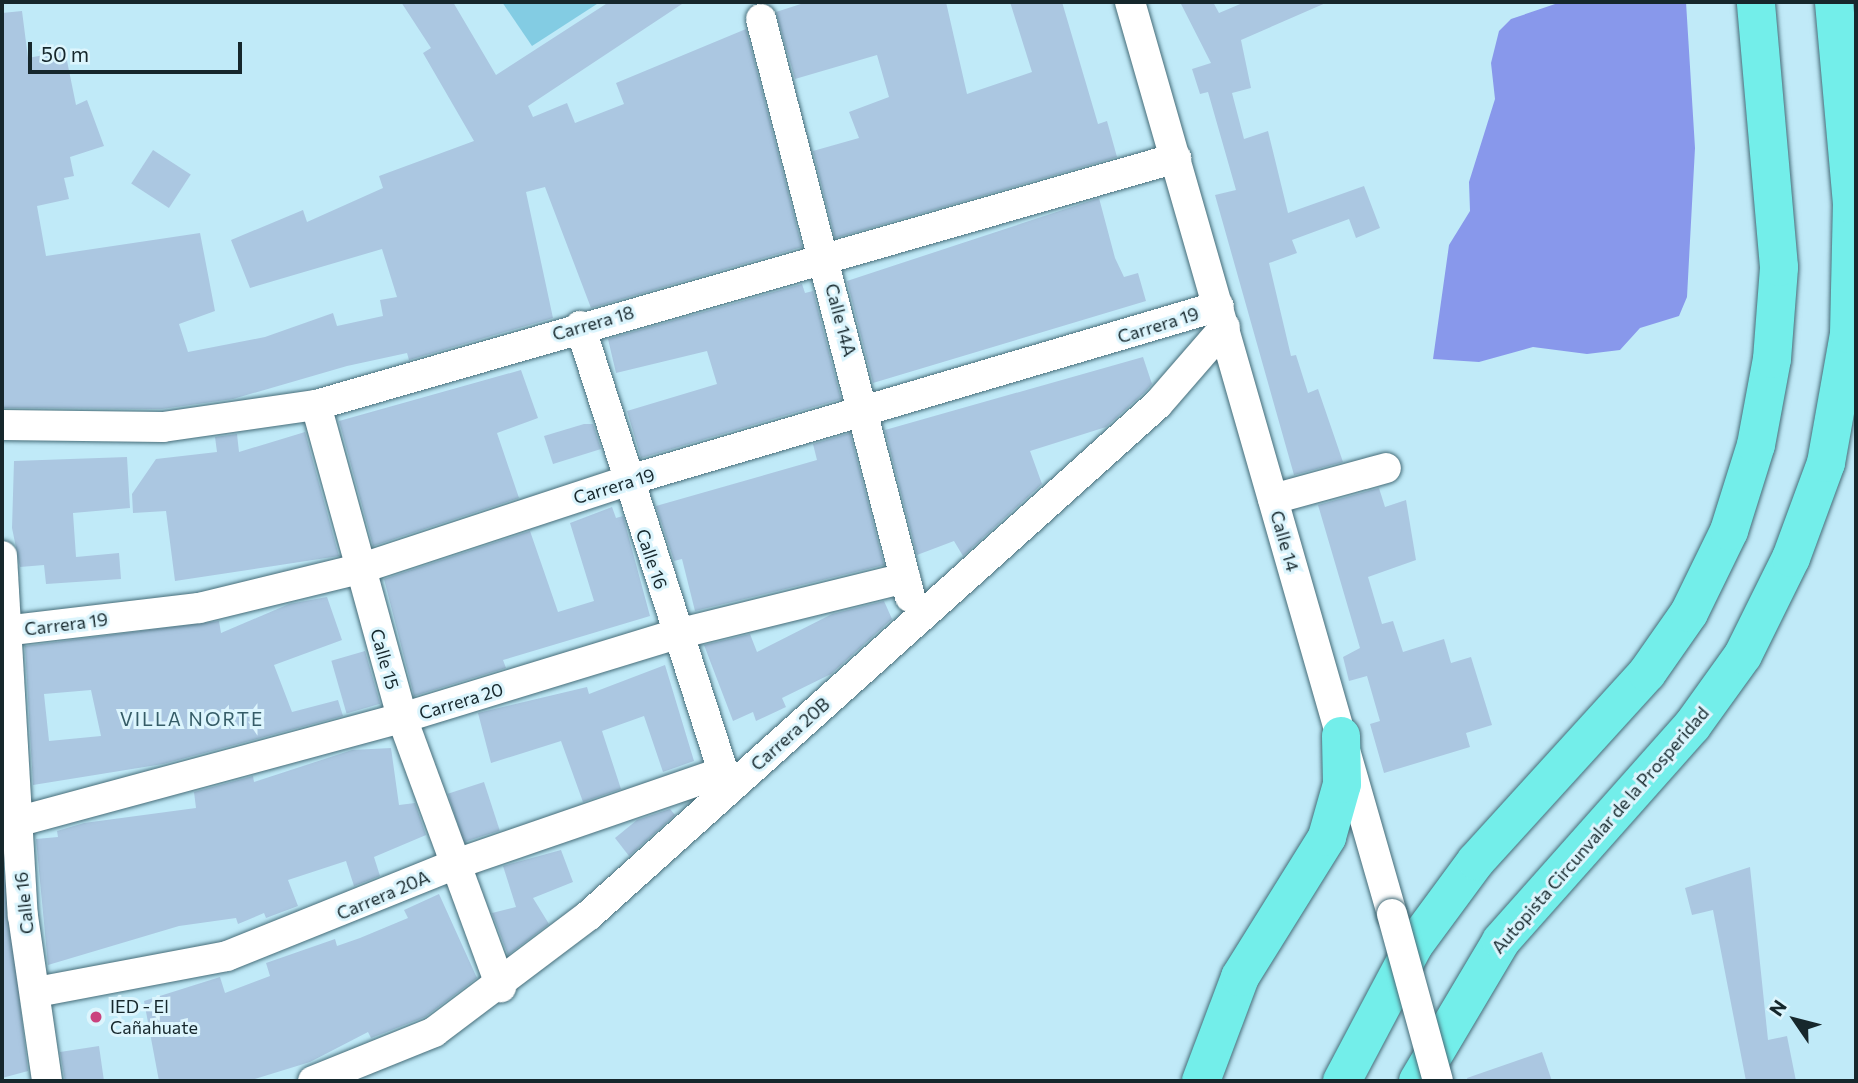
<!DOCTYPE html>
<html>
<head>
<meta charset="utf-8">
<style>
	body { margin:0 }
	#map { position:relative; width:1858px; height:1083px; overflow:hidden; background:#c0eaf8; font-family:Commissioner,sans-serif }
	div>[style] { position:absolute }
	.green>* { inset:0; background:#83cce3 }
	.water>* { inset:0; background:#8898eb }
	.building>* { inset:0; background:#abc7e1; transform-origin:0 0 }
	.roads { filter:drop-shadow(0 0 2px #456c78) drop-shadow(0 0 2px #456c78) }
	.minor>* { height:30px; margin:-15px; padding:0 15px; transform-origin:15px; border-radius:15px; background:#fff }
	.highway>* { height:38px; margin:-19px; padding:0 19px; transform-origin:19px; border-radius:19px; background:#73eeea }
	.bridges { filter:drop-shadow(0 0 2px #456c78) drop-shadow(0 0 2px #456c78) }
	.minor-bridge>* { height:30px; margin:-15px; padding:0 15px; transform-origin:15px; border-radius:15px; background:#fff }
	.dots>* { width:19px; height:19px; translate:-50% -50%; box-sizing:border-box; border:4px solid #dcf5fd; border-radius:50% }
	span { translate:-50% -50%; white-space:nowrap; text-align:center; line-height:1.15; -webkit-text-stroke:6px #dcf5fd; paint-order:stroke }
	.street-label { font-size:18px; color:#16272c }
	.poi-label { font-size:18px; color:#16272c }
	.left { translate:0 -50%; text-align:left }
	.neighbourhood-label { font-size:19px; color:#355c67; letter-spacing:2px }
	.frame { position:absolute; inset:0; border:4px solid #16272c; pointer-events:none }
	.north { position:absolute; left:1760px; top:985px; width:70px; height:70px; -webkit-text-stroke:5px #dcf5fd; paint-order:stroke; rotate:305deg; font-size:19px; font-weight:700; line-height:28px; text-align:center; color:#16272c }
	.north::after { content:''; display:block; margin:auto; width:24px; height:32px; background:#16272c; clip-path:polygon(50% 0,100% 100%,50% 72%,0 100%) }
	.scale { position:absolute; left:28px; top:42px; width:214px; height:32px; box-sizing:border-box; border:4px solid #16272c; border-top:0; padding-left:9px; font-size:21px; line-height:24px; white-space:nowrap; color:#16272c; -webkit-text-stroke:5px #dcf5fd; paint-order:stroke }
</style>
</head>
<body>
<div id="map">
	<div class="green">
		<i style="clip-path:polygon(502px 2px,600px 2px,532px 46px)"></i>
	</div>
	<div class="water">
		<i style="clip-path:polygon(1561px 2px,1686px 2px,1695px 148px,1687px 297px,1679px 316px,1640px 328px,1620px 350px,1587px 354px,1533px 347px,1479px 362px,1433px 359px,1449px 245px,1470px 211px,1469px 182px,1495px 99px,1491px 63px,1499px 31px,1511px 19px)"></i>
	</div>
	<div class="building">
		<i style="clip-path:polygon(401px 2px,453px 2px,496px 75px,609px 2px,685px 2px,528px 106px,533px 117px,567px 103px,575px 123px,624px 104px,616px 83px,746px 29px,802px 247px,591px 308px,545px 187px,526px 192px,553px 318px,409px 360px,407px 353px,347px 366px,233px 399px,162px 409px,2px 408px,2px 13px,22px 11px,28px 58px,65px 51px,76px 105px,87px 100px,104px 146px,70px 157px,74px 176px,64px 178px,69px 199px,37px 206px,46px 256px,200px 233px,215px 311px,179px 324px,188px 352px,265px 337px,333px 313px,337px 326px,383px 316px,380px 300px,397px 297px,382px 249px,250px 288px,231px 240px,303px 210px,307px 222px,383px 188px,379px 176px,474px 141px,423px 53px,431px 48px)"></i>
		<i style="clip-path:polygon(807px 2px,946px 2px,967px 94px,1032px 72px,1010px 2px,1062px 2px,1098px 124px,1107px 121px,1117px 157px,835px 238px,813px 151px,859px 138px,849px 112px,889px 97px,877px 55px,795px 79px,776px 12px)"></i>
		<i style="clip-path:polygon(1180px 2px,1213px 2px,1219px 13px,1245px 2px,1328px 2px,1241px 40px,1251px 88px,1232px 93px,1244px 139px,1268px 131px,1288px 213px,1364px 186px,1380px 228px,1356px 238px,1349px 219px,1292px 240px,1297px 253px,1269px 263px,1291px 356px,1296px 355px,1308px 393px,1318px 389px,1343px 462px,1294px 475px,1215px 195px,1236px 190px,1208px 92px,1200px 94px,1192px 69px,1211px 63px)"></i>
		<i style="left:153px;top:150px;width:45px;height:40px;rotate:33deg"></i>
		<i style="clip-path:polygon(1099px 198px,1115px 258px,1124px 277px,1138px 273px,1146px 301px,873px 383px,847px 281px)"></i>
		<i style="clip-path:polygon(802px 284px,805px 293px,813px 291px,841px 399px,641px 458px,627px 411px,717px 384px,707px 351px,616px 373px,608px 339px)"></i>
		<i style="clip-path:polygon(1143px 357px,1152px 384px,1145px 392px,1106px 427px,1030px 451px,1042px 484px,963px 556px,954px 541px,917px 555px,885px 430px)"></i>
		<i style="clip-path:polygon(521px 370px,538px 418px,497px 433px,519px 498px,373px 546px,339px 421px)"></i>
		<i style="clip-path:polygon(584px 424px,593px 424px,601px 449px,553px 464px,544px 436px)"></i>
		<i style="clip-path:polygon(305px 432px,339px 556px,175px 581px,166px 511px,133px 513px,132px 494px,156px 459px,217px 452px,215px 437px,237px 434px,239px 452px)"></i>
		<i style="clip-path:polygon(850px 433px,884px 565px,695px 611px,682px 559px,674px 561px,656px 506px,817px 460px,813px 444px)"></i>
		<i style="clip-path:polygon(127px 457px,130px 508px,73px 513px,76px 557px,119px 553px,121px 579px,46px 584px,44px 565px,20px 567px,12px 528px,14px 461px)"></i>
		<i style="clip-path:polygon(1379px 488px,1385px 507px,1406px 500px,1416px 560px,1368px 577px,1382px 624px,1393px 621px,1403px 652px,1444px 639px,1451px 663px,1471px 657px,1492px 725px,1466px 733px,1470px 747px,1384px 773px,1370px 724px,1380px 721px,1367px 676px,1349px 681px,1343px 657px,1360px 648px,1318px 505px)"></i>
		<i style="clip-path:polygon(612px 507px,616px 518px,623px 516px,650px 616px,503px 660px,506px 668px,414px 696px,384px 579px,530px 531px,558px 612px,594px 601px,570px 523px)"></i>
		<i style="clip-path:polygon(evenodd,327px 597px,342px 640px,274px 665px,292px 712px,338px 700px,343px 716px,163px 764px,33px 785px,25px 646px,219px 621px,221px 633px,289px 604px,327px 597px,91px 690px,101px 736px,49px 741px,44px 694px,91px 690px)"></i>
		<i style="clip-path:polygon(884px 601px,892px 619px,831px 674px,782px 698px,786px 707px,756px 721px,753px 712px,733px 721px,704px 645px,750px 634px,757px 652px,832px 614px)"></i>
		<i style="left:365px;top:651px;width:55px;height:35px;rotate:74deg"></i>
		<i style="clip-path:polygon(665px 665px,694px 761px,663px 772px,644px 716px,602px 731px,621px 789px,583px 802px,561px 741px,491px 763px,478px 713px,587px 687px,589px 694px)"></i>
		<i style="clip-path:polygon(391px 748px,399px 805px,415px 803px,426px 835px,374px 857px,380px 876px,354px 886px,346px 861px,288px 880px,298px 906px,266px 918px,264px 913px,238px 924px,236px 918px,179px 926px,48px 965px,36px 839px,58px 837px,57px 831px,84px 823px,196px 808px,194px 792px,253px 776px,254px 782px,352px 750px)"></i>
		<i style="left:484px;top:782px;width:51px;height:38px;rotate:72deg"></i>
		<i style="clip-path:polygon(670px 809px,675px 815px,629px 856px,615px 838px,637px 820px)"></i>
		<i style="clip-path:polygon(561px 850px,573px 882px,533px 898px,549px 924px,508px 955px,492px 913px,516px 907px,503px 866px)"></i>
		<i style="clip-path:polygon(2px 852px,28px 1071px,2px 1078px)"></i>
		<i style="clip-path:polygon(1750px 867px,1768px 1040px,1787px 1036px,1796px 1081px,1746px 1081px,1713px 910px,1692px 915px,1685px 888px)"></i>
		<i style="clip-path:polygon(439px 894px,477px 978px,425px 1017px,371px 1038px,368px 1032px,310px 1062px,248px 1081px,159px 1081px,144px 1001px,220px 977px,225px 993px,270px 976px,266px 963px,335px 939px,337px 946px,360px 938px,408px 918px,404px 910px)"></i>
		<i style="clip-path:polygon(99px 1046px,104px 1081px,65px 1081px,60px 1052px)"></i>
		<i style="clip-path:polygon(1542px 1052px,1552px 1081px,1468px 1081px,1467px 1078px)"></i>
	</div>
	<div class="roads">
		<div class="minor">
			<i style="left:1130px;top:2px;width:949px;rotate:73.97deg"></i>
			<i style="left:761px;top:19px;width:597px;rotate:75.54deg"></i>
			<i style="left:580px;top:326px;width:486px;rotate:72.2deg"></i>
			<i style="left:316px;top:405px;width:325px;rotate:74.6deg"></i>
			<i style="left:402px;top:718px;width:287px;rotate:69.8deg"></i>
			<i style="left:2px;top:425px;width:161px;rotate:0.7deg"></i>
			<i style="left:163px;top:427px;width:155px;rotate:-8.2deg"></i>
			<i style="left:316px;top:405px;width:895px;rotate:-16.02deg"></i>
			<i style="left:1273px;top:499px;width:117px;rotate:-15.3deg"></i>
			<i style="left:2px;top:556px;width:361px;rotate:86.7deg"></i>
			<i style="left:23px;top:916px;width:167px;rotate:81.7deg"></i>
			<i style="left:3px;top:631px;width:197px;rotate:-6.7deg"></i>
			<i style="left:199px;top:608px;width:165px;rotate:-13.7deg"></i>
			<i style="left:359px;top:569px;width:281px;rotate:-18.2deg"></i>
			<i style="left:626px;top:481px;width:618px;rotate:-16.44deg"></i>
			<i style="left:16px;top:822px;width:400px;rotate:-15.1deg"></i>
			<i style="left:402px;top:718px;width:288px;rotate:-17deg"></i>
			<i style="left:677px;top:634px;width:235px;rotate:-13.8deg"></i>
			<i style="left:37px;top:992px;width:193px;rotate:-10.7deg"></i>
			<i style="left:227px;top:956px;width:244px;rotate:-21.9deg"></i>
			<i style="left:453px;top:865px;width:286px;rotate:-19deg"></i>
			<i style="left:313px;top:1081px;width:131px;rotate:-22deg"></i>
			<i style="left:434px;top:1032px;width:193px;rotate:-37deg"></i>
			<i style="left:588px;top:916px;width:766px;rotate:-41.93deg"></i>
			<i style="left:1158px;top:404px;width:102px;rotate:-49deg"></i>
		</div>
		<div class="highway">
			<i style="left:1201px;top:1081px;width:111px;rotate:-69.4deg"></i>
			<i style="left:1240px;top:977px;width:165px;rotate:-58.1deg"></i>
			<i style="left:1327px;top:837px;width:55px;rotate:-74.2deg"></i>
			<i style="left:1342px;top:784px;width:48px;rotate:-91.2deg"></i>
			<i style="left:1342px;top:1081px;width:154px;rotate:-62.1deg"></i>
			<i style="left:1414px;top:945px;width:104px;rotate:-53.6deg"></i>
			<i style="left:1476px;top:861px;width:254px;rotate:-47.7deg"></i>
			<i style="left:1647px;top:673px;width:73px;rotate:-55deg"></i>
			<i style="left:1689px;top:613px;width:91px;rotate:-64deg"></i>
			<i style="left:1729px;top:531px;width:90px;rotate:-72.6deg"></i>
			<i style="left:1756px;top:445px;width:87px;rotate:-79.5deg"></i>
			<i style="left:1772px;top:359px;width:92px;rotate:-85.6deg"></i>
			<i style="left:1779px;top:267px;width:266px;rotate:-95deg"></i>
			<i style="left:1418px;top:1081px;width:163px;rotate:-59.3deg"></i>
			<i style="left:1501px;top:941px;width:288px;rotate:-48.4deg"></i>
			<i style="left:1692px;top:726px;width:87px;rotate:-54.3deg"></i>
			<i style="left:1743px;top:655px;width:108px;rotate:-63.7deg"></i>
			<i style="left:1791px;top:558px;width:101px;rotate:-69.8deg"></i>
			<i style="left:1826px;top:463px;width:131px;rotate:-79.9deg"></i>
			<i style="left:1849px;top:334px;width:130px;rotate:-88.7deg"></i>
			<i style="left:1852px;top:204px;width:203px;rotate:-95.1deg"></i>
		</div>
	</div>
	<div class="bridges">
		<div class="minor-bridge">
			<i style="left:1392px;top:914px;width:173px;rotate:74.6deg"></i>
		</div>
	</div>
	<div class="dots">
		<i style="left:96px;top:1017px;background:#ca427e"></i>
	</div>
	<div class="street-label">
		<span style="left:841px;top:320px;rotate:75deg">Calle 14A</span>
		<span style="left:593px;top:323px;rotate:-16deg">Carrera 18</span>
		<span style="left:1158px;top:325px;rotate:-17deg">Carrera 19</span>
		<span style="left:614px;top:486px;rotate:-17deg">Carrera 19</span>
		<span style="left:1285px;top:541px;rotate:74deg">Calle 14</span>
		<span style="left:652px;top:559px;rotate:71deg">Calle 16</span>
		<span style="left:66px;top:624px;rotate:-7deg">Carrera 19</span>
		<span style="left:385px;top:659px;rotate:74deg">Calle 15</span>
		<span style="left:461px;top:701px;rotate:-17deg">Carrera 20</span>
		<span style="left:790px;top:734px;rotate:-42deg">Carrera 20B</span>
		<span style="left:1600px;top:830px;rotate:-49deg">Autopista Circunvalar de la Prosperidad</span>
		<span style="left:383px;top:895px;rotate:-23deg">Carrera 20A</span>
		<span style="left:24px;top:903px;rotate:-96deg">Calle 16</span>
	</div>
	<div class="poi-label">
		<span class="left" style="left:110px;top:1017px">IED - El<br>Cañahuate</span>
	</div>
	<div class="neighbourhood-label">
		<span style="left:192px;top:719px">VILLA NORTE</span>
	</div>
	<div class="frame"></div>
	<div class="north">N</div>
	<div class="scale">50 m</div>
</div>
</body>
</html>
